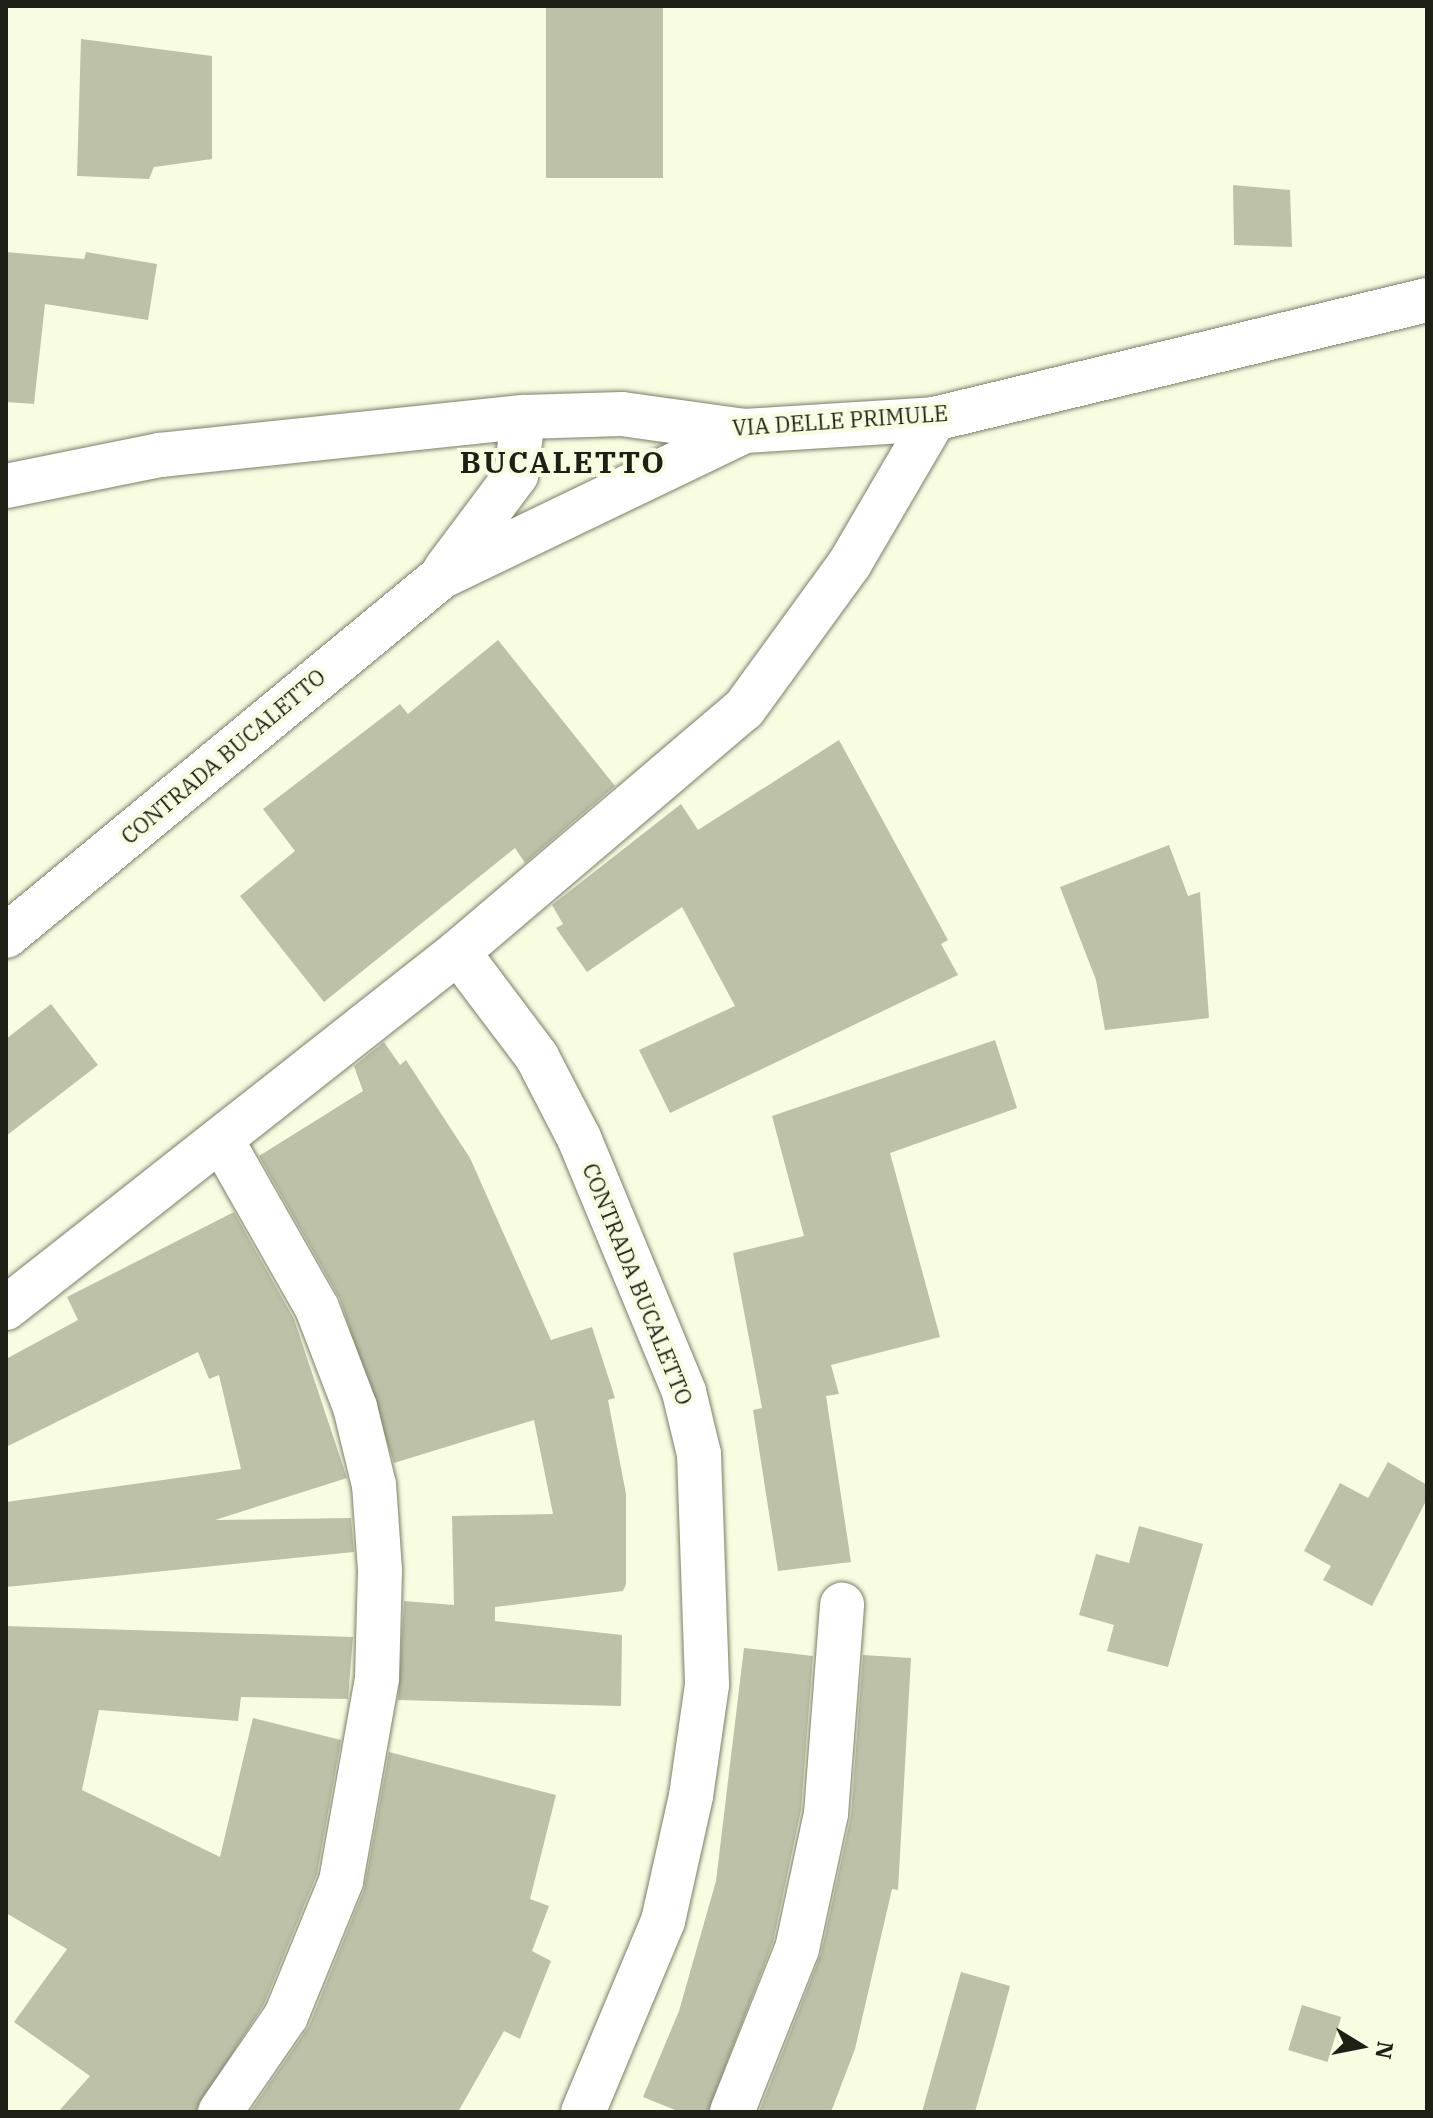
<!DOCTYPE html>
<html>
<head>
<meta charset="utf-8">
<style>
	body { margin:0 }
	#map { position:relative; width:1433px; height:2118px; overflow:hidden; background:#f8fce1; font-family:"IBM Plex Serif",serif }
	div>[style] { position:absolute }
	.building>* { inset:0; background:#bdc1a7; transform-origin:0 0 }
	.roads { filter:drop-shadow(0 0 2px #7b7f67) drop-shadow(0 0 2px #7b7f67) }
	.minor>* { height:44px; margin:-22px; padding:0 22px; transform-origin:22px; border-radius:22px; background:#fff }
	span { translate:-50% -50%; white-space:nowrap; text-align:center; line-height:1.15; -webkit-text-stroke:8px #f8fce1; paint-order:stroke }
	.street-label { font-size:22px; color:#1e2016 }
	.district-label { font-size:30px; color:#1e2016; font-weight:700; letter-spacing:2px }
	.frame { position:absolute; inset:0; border:8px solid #1e2016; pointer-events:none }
	.north { position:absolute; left:1321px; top:2006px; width:80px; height:80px; -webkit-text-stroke:6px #f8fce1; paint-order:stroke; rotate:100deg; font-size:22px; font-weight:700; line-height:32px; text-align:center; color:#1e2016 }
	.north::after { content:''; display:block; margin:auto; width:28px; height:36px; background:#1e2016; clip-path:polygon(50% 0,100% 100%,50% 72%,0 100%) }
</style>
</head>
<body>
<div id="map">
	<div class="building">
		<i style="left:546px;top:6px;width:117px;height:172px"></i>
		<i style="clip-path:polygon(81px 39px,212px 56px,212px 159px,154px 167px,149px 179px,77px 176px)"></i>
		<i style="clip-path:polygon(1233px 185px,1290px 190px,1292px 247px,1234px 245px)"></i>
		<i style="clip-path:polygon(6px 252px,84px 259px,86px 252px,157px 264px,148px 320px,45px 304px,34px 404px,6px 402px)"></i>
		<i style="clip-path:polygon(498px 640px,615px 786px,525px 863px,515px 848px,324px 1002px,240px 896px,295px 851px,263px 809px,400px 704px,408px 714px)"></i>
		<i style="clip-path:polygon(839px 740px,948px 940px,941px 944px,958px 975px,670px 1113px,639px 1050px,735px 1006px,682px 907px,587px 972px,556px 928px,563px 924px,552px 905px,681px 804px,698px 830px)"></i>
		<i style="clip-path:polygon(1169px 845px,1188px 896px,1200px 892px,1209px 1018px,1105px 1030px,1096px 980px,1060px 887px)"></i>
		<i style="clip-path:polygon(51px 1004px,98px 1065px,6px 1136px,6px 1039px)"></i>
		<i style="clip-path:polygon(995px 1040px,1017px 1108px,890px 1153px,940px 1337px,831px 1365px,839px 1394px,826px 1396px,851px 1562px,778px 1571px,753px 1410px,762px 1408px,733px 1253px,804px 1236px,772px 1116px)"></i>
		<i style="clip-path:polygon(384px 1042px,400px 1065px,406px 1060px,470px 1158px,551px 1340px,592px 1327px,615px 1398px,608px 1400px,626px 1494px,626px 1584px,623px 1591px,495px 1607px,495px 1621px,622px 1635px,621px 1706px,398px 1700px,404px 1601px,454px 1605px,452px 1516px,553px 1514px,534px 1420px,394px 1463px,340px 1299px,259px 1156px,363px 1091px,354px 1066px)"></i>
		<i style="clip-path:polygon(234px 1212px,294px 1319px,347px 1478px,215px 1520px,351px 1518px,354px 1552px,6px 1587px,6px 1502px,241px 1469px,219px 1375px,209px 1379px,198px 1352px,6px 1447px,6px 1359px,78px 1320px,67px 1297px)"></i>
		<i style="clip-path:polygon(1388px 1462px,1427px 1485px,1427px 1499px,1372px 1606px,1323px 1580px,1331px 1566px,1304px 1551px,1340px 1483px,1368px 1498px)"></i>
		<i style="clip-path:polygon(1139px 1526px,1203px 1544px,1168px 1667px,1107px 1651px,1114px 1625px,1079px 1615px,1096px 1554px,1129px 1563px)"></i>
		<i style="clip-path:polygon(6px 1626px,353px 1637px,348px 1699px,241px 1697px,238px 1721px,99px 1710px,82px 1790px,220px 1857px,253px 1718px,341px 1740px,317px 1874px,264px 2004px,195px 2112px,58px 2112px,90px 2076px,14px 2022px,67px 1949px,6px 1913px)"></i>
		<i style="clip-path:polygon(744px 1648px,813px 1656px,801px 1810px,773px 1942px,708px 2112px,680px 2112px,643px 2097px,679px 2011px,716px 1881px)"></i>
		<i style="clip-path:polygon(863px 1655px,911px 1658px,898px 1890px,892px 1889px,855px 2049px,831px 2112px,759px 2112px,821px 1954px,851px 1816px)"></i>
		<i style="clip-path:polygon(389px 1752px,556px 1795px,530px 1899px,549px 1906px,532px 1951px,551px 1961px,520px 2039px,504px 2031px,458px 2112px,250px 2112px,309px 2026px,364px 1890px)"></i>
		<i style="clip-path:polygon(961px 1972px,1010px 1986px,996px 2038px,975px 2112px,922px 2112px)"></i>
		<i style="left:1302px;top:2005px;width:41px;height:47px;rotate:17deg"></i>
	</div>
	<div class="roads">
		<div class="minor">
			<i style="left:6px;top:486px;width:157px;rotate:-11.4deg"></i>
			<i style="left:160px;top:455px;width:365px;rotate:-6deg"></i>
			<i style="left:523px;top:417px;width:99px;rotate:-1.7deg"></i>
			<i style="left:622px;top:414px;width:124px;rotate:7.9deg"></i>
			<i style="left:745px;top:431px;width:189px;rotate:-3.6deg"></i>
			<i style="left:934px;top:419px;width:507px;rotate:-13.57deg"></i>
			<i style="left:445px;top:570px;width:119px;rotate:-53.2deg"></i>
			<i style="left:516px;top:475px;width:58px;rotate:-83.1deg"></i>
			<i style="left:6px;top:936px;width:564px;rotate:-39.53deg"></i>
			<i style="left:441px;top:577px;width:337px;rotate:-25.7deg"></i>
			<i style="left:458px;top:952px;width:131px;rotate:53deg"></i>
			<i style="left:537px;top:1057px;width:91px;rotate:62.6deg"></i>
			<i style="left:579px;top:1138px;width:275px;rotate:67.5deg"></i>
			<i style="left:684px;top:1392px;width:64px;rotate:76.4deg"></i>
			<i style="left:699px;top:1454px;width:231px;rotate:88deg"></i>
			<i style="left:707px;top:1685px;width:112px;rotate:98.2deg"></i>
			<i style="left:691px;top:1796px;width:128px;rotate:102.6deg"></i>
			<i style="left:663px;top:1921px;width:207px;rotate:112.7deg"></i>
			<i style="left:6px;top:1308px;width:575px;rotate:-38.22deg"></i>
			<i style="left:458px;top:952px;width:375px;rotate:-40.4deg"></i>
			<i style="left:744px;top:709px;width:180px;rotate:-54deg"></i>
			<i style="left:850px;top:563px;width:167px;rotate:-59.7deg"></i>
			<i style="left:220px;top:2112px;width:116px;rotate:-55.5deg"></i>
			<i style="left:286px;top:2016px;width:146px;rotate:-67.8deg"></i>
			<i style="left:341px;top:1881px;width:206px;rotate:-79.9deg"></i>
			<i style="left:377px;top:1678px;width:108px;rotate:-88.4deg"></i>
			<i style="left:380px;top:1570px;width:85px;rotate:-94deg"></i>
			<i style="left:374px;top:1485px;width:80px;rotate:-103.7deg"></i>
			<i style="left:355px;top:1407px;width:106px;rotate:-111deg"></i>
			<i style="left:317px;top:1308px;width:194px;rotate:-119.6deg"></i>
			<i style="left:732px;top:2112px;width:175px;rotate:-68.3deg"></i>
			<i style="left:797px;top:1949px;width:138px;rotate:-77.9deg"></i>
			<i style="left:826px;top:1814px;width:210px;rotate:-85.6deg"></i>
		</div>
	</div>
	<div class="street-label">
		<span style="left:840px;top:420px;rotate:-4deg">VIA DELLE PRIMULE</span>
		<span style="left:223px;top:756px;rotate:-40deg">CONTRADA BUCALETTO</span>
		<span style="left:638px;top:1284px;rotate:68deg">CONTRADA BUCALETTO</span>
	</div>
	<div class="district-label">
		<span style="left:563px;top:462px">BUCALETTO</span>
	</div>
	<div class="frame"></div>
	<div class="north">N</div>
</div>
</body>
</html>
